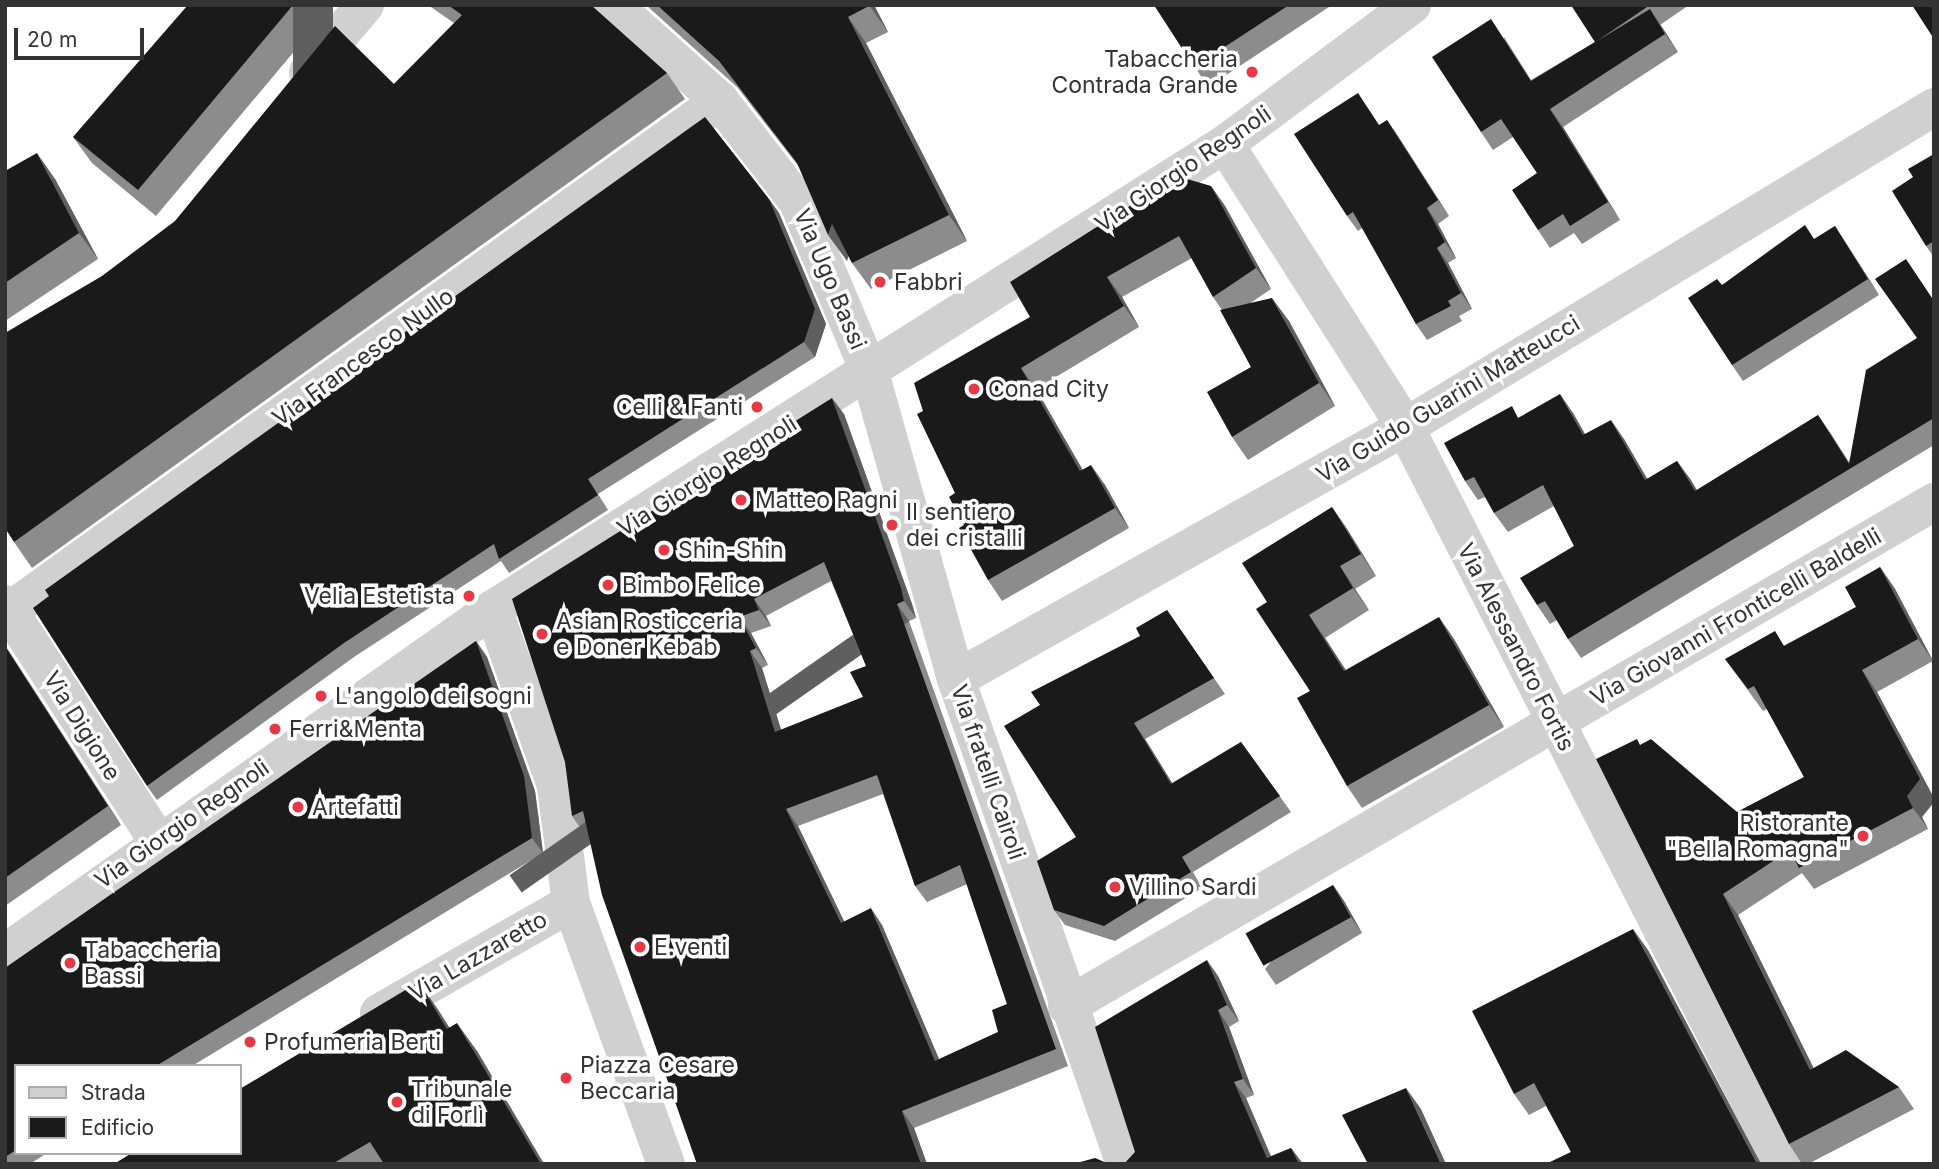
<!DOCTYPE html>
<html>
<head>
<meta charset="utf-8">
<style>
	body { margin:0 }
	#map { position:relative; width:1939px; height:1169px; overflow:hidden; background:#fff; font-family:Inter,sans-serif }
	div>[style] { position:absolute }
	.minor>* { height:38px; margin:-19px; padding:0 19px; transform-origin:19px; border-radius:19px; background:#d0d0d0 }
	.wall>* { inset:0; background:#8c8c8c }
	.shaded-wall>* { inset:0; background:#5f5f5f; transform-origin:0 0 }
	.building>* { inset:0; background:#1a1a1a; transform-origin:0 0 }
	.dots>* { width:19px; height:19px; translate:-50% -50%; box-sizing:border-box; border:4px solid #fff; border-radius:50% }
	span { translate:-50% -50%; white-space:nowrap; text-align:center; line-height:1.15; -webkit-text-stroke:7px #fff; paint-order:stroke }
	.poi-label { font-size:23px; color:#333 }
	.right { translate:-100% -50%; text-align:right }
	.left { translate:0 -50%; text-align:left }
	.street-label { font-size:23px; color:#333 }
	.frame { position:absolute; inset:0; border:7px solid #333; pointer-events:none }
	.legend { position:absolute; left:14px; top:1064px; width:228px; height:91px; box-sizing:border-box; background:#fff; border:2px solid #adadad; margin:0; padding:9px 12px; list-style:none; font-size:21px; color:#333 }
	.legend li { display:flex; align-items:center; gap:14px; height:35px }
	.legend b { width:35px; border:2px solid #adadad }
	.scale { position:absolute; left:14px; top:28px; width:130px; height:32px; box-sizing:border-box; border:4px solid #333; border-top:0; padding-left:9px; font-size:21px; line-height:24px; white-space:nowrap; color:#333; -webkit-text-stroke:5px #fff; paint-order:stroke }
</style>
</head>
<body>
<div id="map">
	<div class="minor">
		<i style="left:613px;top:5px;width:144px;rotate:41.9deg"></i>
		<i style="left:720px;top:101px;width:128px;rotate:52.3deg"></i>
		<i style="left:798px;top:202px;width:186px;rotate:67.2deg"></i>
		<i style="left:870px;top:373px;width:318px;rotate:74.3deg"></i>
		<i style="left:956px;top:679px;width:514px;rotate:70.79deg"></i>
		<i style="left:308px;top:72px;width:88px;rotate:-49.6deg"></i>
		<i style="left:1225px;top:144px;width:335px;rotate:57.5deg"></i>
		<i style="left:1405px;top:427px;width:828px;rotate:62.91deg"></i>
		<i style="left:5px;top:604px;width:281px;rotate:57.2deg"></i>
		<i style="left:493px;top:609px;width:188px;rotate:70.4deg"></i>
		<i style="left:556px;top:786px;width:118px;rotate:82.7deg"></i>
		<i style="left:571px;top:903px;width:278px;rotate:70deg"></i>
		<i style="left:5px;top:614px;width:880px;rotate:-35.66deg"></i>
		<i style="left:956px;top:679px;width:515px;rotate:-29.3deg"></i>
		<i style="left:1405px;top:427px;width:618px;rotate:-31.17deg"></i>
		<i style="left:5px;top:953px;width:597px;rotate:-35.18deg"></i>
		<i style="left:493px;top:609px;width:867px;rotate:-32.43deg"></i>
		<i style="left:1225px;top:144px;width:233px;rotate:-36.6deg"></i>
		<i style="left:1067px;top:1006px;width:1003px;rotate:-30.17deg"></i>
		<i style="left:379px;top:1013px;width:221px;rotate:-29.8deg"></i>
	</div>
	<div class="wall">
		<i style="clip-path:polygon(188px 5px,333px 5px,156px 216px,92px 163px,73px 137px)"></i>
		<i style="clip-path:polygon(428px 5px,593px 5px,594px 8px,667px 73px,685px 99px,32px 568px,14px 542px,102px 276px,394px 84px,454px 23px)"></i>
		<i style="clip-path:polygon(646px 5px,874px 5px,888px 32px,866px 43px,967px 241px,871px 289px,852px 263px,848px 256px,847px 261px,800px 168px,737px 87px)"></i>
		<i style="clip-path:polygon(1154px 5px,1332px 5px,1208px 87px)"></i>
		<i style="clip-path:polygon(1571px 5px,1689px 5px,1660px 25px,1678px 52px,1563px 127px,1620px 220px,1582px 244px,1574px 233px,1550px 248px,1538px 230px,1537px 173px,1513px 137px,1493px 150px,1481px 132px,1504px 37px,1531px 80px,1595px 42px)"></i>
		<i style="clip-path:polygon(1387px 120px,1449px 216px,1438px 224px,1456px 258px,1448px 263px,1472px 309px,1459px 316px,1462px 321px,1427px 340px,1416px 324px,1362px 228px,1358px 231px,1347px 216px,1380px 125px)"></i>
		<i style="clip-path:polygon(1934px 154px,1934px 257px,1926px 246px,1913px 177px)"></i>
		<i style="clip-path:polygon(5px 171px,55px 179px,98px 259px,5px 321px)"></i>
		<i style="clip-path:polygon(1211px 186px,1225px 206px,1271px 289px,1249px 304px,1289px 321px,1335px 406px,1248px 460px,1232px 437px,1251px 367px,1222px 310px,1213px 297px,1192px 258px,1122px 297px,1139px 327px,1036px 389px,1082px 470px,1105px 485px,1129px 528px,1002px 601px,988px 580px,964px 525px,955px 493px,923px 411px,1030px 317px)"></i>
		<i style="clip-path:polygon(769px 199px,779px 213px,826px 324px,815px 357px,598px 494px,608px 510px,509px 573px,501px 561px,354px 657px,157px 800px,147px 786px)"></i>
		<i style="clip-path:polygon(1835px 226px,1879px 295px,1743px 381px,1732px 365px,1722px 285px,1815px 239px)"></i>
		<i style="clip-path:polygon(1934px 300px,1934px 445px,1581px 658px,1568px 639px,1557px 620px,1550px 624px,1537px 605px,1574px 546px,1554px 506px,1508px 532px,1494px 513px,1485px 497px,1478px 500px,1465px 481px,1520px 417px,1573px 413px,1585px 434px,1624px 439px,1647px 479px,1677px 461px,1697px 490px,1818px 415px,1849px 462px,1917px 338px)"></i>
		<i style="clip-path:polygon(evenodd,844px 414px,912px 604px,916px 618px,909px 621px,1068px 1066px,914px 1128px,927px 1164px,697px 1164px,588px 831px,584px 833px,572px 816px,844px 414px,831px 581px,866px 666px,863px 697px,781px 730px,762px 668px,768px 665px,751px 633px,771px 626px,766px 616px,831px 581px,844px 414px,883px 794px,915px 886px,927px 902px,967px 884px,1007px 1004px,998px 1032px,939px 1059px,882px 925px,844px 921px,798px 826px,883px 794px)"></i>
		<i style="clip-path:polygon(1332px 507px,1347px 529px,1376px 576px,1355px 589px,1369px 610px,1325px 638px,1346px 670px,1454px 639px,1504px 727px,1362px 808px,1347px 786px,1310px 691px,1267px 602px)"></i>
		<i style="clip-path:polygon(1880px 567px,1895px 589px,1933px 661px,1877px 692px,1934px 798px,1934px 802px,1922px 817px,1928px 829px,1814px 889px,1802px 873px,1738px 915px,1813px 1068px,1899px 1087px,1914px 1109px,1808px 1164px,1802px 1164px,1789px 1144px,1641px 744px,1737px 812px,1804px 777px,1767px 709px,1763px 711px,1725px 659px,1785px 645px,1856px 607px)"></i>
		<i style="clip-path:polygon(1167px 610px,1225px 694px,1145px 739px,1172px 783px,1241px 742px,1291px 812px,1193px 872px,1202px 888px,1115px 941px,1065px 925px,1054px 910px,1076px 837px,1040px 705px,1140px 636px)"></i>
		<i style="clip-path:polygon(476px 641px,487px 657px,535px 791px,543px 853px,192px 1066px,16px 1066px,16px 1153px,47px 1153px,30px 1164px,5px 1164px,5px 968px)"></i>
		<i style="clip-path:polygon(5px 645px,121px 825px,5px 906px)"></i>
		<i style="clip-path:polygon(1333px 885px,1344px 901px,1362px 933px,1276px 985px,1265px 969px)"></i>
		<i style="clip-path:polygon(1648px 950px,1761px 1164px,1546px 1164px,1571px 1152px,1546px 1106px,1529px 1115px,1514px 1094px)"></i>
		<i style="clip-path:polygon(1218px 976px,1239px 1021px,1229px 1027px,1254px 1095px,1246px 1098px,1271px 1156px,1291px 1148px,1303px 1164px,1124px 1164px,1135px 1152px)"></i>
		<i style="clip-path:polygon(419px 982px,449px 1027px,477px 1051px,544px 1164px,114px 1164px)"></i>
	</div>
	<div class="shaded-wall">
		<i style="left:293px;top:5px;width:40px;height:241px"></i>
		<i style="clip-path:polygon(869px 5px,874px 5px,888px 32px)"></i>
		<i style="clip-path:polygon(1650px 9px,1662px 27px,1678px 52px,1665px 34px)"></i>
		<i style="clip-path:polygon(848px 17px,866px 43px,967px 241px,949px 215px)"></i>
		<i style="clip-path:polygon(1550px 109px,1563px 127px,1620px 220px,1608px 202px)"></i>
		<i style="clip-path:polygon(1387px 120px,1398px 136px,1449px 216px,1438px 200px)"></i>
		<i style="clip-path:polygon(37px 153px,55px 179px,98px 259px,79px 233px)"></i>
		<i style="clip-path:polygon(1211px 186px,1225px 206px,1271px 289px,1256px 268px)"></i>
		<i style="clip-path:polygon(769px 199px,779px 213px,826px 324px,815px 357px,804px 342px)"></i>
		<i style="clip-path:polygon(1427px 208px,1438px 224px,1456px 258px,1445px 242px)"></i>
		<i style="clip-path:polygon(832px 224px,850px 250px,847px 261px,828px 235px)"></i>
		<i style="clip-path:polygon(1835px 226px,1846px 243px,1879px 295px,1868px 279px)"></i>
		<i style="clip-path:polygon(1437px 248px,1448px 263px,1472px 309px,1461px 293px)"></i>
		<i style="clip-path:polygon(1107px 277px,1122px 297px,1139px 327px,1124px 306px)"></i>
		<i style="clip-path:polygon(1272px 298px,1289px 321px,1335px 406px,1319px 383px)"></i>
		<i style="clip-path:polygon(1021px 368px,1036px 389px,1095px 491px,1080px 471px)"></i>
		<i style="clip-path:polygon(1560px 394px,1573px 413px,1596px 454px,1583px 435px)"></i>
		<i style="clip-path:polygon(832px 398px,844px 414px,912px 604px,916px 618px,904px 601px)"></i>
		<i style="clip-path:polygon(1818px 415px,1831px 434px,1852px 468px,1851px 468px)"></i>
		<i style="clip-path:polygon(1611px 420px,1624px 439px,1659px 499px,1645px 480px)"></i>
		<i style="clip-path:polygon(1677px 461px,1691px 480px,1708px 510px,1695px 491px)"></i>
		<i style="clip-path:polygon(1091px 465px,1105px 485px,1129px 528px,1115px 508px)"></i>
		<i style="clip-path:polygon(1332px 507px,1347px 529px,1376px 576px,1361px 554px)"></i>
		<i style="clip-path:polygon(1340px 566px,1355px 589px,1369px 610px,1353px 588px)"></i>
		<i style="clip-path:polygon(1880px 567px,1895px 589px,1933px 661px,1918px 639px)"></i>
		<i style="clip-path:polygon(754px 599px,766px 616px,771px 626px,759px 610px)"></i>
		<i style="left:897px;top:604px;width:21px;height:473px;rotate:55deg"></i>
		<i style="clip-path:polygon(1309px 615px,1325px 638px,1360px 693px,1344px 671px)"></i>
		<i style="clip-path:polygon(739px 617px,751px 633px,768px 665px,756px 648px)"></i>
		<i style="clip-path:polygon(1439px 617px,1454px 639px,1504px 727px,1489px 705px)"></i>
		<i style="clip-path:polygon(476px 641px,487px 657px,535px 791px,543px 853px,532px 838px)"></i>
		<i style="clip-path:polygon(5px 645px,121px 825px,108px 806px)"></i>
		<i style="clip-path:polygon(750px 651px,762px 668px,787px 749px,775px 732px)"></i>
		<i style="clip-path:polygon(1862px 670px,1877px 692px,1934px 798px,1934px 802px,1922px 817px,1928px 829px,1913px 808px,1907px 796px)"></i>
		<i style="clip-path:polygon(1134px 723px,1145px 739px,1182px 799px,1171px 784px)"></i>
		<i style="clip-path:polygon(786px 809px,798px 826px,853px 940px,841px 923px)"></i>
		<i style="clip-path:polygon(1333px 885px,1344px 901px,1362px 933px,1351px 917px)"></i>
		<i style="clip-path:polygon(1723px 894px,1738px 915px,1825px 1091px,1810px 1070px)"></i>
		<i style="clip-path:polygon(871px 908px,882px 925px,947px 1078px,935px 1061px)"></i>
		<i style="clip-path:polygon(1633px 929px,1648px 950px,1761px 1164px,1758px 1164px,1756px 1162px)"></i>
		<i style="clip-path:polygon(1207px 960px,1218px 976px,1239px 1021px,1227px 1005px)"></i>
		<i style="clip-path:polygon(419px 982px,439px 1011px,468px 1058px,447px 1029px)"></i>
		<i style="clip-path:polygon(1218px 1010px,1229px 1027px,1254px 1095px,1243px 1079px)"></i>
		<i style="clip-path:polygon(457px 1023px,477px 1051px,544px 1164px,541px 1164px)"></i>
		<i style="clip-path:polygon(1234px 1082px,1246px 1098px,1274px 1164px,1267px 1158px)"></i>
		<i style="clip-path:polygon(1406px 1088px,1421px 1109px,1446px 1164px,1441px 1164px)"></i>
		<i style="clip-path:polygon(902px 1111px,914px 1128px,927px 1164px,921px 1164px)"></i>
		<i style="clip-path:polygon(1291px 1148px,1303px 1164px,1299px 1164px)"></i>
	</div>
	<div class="building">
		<i style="clip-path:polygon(188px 5px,293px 5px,138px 190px,73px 137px)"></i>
		<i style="clip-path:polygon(448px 5px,591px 5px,667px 73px,14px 542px,5px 528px,5px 333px,102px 276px,175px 221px,335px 26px,394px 84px,462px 15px)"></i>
		<i style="clip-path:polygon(657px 5px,869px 5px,869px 6px,848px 17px,949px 215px,852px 263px,832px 224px,828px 235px,797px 163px,719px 61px)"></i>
		<i style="clip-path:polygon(1154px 5px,1289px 5px,1194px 67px)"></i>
		<i style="clip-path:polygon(1571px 5px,1650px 5px,1597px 41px,1650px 9px,1665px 34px,1550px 109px,1608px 202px,1570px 226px,1563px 214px,1538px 230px,1512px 190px,1537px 173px,1501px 119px,1481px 132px,1432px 57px,1491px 19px,1531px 81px,1595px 42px)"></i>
		<i style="clip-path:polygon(1912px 5px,1934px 5px,1934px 39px)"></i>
		<i style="clip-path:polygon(1358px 93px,1379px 125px,1387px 120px,1438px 200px,1427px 208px,1445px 242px,1437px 248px,1461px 293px,1448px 301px,1451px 306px,1416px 324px,1353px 212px,1347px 216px,1294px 134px)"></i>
		<i style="clip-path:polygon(705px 117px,769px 199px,815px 309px,804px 342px,588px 479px,598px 495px,499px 559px,494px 544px,344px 643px,147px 786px,33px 608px,49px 596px,45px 590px)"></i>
		<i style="clip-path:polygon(37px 153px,79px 233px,5px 283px,5px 171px)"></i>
		<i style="clip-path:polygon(1934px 154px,1934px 241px,1926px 246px,1892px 191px,1913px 177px,1908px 169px)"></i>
		<i style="clip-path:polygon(1177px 176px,1211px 186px,1256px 268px,1213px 297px,1179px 236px,1107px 277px,1124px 306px,1021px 368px,1080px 471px,1091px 465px,1115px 508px,988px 580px,959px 528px,964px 525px,949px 497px,955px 493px,917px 414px,923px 411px,914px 383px,1030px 317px,1010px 282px)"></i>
		<i style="clip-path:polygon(1805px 225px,1814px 239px,1835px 226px,1868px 279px,1732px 365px,1688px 298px,1717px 279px,1722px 285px)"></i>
		<i style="clip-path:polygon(1906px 259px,1934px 301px,1934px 418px,1568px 639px,1545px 601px,1537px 605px,1520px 578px,1574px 546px,1543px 485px,1494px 513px,1474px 477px,1465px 481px,1444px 443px,1512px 406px,1518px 418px,1560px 394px,1583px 435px,1611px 420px,1645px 480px,1677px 461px,1695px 491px,1818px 415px,1849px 464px,1866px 370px,1917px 338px,1875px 279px)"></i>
		<i style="clip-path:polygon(1272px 298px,1319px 383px,1232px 437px,1207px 392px,1251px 367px,1220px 310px)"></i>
		<i style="clip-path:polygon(evenodd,832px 398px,901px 588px,904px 601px,897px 604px,1056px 1049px,902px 1111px,921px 1164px,697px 1164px,602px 895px,583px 811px,572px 816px,565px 762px,512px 599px,832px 398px,824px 562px,866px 666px,850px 672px,863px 697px,775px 732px,750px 651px,756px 648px,739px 617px,759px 610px,754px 599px,824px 562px,832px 398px,877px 775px,915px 886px,960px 865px,1007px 1004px,992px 1010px,998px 1032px,935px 1061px,871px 908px,841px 923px,786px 809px,877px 775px)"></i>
		<i style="clip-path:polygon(1332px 507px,1361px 554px,1340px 566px,1353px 588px,1309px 615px,1344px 671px,1439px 617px,1489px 705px,1347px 786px,1297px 698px,1310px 691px,1256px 609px,1267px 602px,1242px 563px)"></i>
		<i style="clip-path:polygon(1880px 567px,1918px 639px,1862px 670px,1920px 779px,1907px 796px,1913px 808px,1799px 868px,1790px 850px,1723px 894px,1810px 1070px,1846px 1050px,1899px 1087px,1789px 1144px,1596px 759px,1637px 739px,1640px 745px,1651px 739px,1737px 812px,1804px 777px,1754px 686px,1748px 689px,1725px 659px,1775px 631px,1784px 646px,1856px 607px,1845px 587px)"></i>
		<i style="clip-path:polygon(1167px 610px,1214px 678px,1134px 723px,1171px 784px,1241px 742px,1280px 796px,1182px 857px,1191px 872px,1104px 926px,1054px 910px,1037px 861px,1076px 837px,1004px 726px,1040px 705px,1031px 692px,1140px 636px,1136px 628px)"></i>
		<i style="clip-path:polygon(476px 641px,524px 776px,532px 838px,156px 1066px,16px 1066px,16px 1150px,5px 1157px,5px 968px)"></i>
		<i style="clip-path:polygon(5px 646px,108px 806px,5px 878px)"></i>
		<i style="left:1333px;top:885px;width:37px;height:100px;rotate:61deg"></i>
		<i style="clip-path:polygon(1633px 929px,1756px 1162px,1753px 1164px,1546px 1164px,1571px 1152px,1534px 1083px,1514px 1094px,1472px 1011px)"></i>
		<i style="clip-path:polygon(1207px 960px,1227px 1005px,1218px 1010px,1243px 1079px,1234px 1082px,1267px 1158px,1291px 1148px,1299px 1164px,1124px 1164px,1135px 1152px,1095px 1027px)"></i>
		<i style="clip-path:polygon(419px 982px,447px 1029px,457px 1023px,541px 1164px,384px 1164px,370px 1142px,332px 1164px,114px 1164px,132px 1153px,240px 1153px,240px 1089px)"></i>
		<i style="clip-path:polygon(1406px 1088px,1441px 1164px,1368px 1164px,1342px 1115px)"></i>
		<i style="clip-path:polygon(1095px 1158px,1109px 1164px,1073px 1164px)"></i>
	</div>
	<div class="dots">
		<i style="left:1252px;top:72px;background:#e63946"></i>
		<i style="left:880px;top:282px;background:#e63946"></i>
		<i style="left:974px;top:389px;background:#e63946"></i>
		<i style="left:757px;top:407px;background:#e63946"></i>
		<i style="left:741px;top:500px;background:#e63946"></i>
		<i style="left:892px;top:525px;background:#e63946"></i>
		<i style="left:664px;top:550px;background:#e63946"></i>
		<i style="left:608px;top:585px;background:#e63946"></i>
		<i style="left:469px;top:596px;background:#e63946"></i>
		<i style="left:542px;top:634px;background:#e63946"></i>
		<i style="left:321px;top:696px;background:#e63946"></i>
		<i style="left:275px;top:729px;background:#e63946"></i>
		<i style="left:298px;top:807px;background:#e63946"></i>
		<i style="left:1863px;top:836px;background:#e63946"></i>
		<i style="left:1115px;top:887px;background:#e63946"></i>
		<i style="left:640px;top:947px;background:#e63946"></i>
		<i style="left:70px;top:963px;background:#e63946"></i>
		<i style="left:250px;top:1042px;background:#e63946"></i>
		<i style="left:566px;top:1078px;background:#e63946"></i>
		<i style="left:397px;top:1102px;background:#e63946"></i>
	</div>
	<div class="poi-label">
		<span class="right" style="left:1238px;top:72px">Tabaccheria<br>Contrada Grande</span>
		<span class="left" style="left:894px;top:282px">Fabbri</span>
		<span class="left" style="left:988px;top:389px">Conad City</span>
		<span class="right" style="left:743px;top:407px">Celli &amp; Fanti</span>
		<span class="left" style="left:755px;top:500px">Matteo Ragni</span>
		<span class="left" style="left:906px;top:525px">Il sentiero<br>dei cristalli</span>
		<span class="left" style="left:678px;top:550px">Shin-Shin</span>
		<span class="left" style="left:622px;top:585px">Bimbo Felice</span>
		<span class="right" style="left:455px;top:596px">Velia Estetista</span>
		<span class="left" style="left:556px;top:634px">Asian Rosticceria<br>e Doner Kebab</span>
		<span class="left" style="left:335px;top:696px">L'angolo dei sogni</span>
		<span class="left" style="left:289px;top:729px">Ferri&amp;Menta</span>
		<span class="left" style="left:312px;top:807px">Artefatti</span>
		<span class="right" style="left:1849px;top:836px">Ristorante<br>"Bella Romagna"</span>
		<span class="left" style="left:1129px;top:887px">Villino Sardi</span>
		<span class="left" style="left:654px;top:947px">E.venti</span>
		<span class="left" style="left:84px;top:963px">Tabaccheria<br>Bassi</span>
		<span class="left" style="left:264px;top:1042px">Profumeria Berti</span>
		<span class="left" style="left:580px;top:1078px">Piazza Cesare<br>Beccaria</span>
		<span class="left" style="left:411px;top:1102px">Tribunale<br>di Forlì</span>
	</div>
	<div class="street-label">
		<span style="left:1183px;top:169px;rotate:-34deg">Via Giorgio Regnoli</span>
		<span style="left:830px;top:279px;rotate:67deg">Via Ugo Bassi</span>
		<span style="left:363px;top:357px;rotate:-36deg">Via Francesco Nullo</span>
		<span style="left:1448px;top:399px;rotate:-31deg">Via Guido Guarini Matteucci</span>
		<span style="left:707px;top:476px;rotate:-32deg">Via Giorgio Regnoli</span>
		<span style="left:1736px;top:617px;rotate:-30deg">Via Giovanni Fronticelli Baldelli</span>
		<span style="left:1516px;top:647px;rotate:63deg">Via Alessandro Fortis</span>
		<span style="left:82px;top:726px;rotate:58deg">Via Digione</span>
		<span style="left:988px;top:772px;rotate:71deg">Via fratelli Cairoli</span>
		<span style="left:182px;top:824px;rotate:-35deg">Via Giorgio Regnoli</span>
		<span style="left:478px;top:956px;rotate:-30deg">Via Lazzaretto</span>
	</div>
	<div class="frame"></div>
	<ul class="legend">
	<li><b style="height:9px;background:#d0d0d0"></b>Strada</li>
	<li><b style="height:19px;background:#1a1a1a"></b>Edificio</li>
	</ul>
	<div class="scale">20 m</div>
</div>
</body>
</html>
